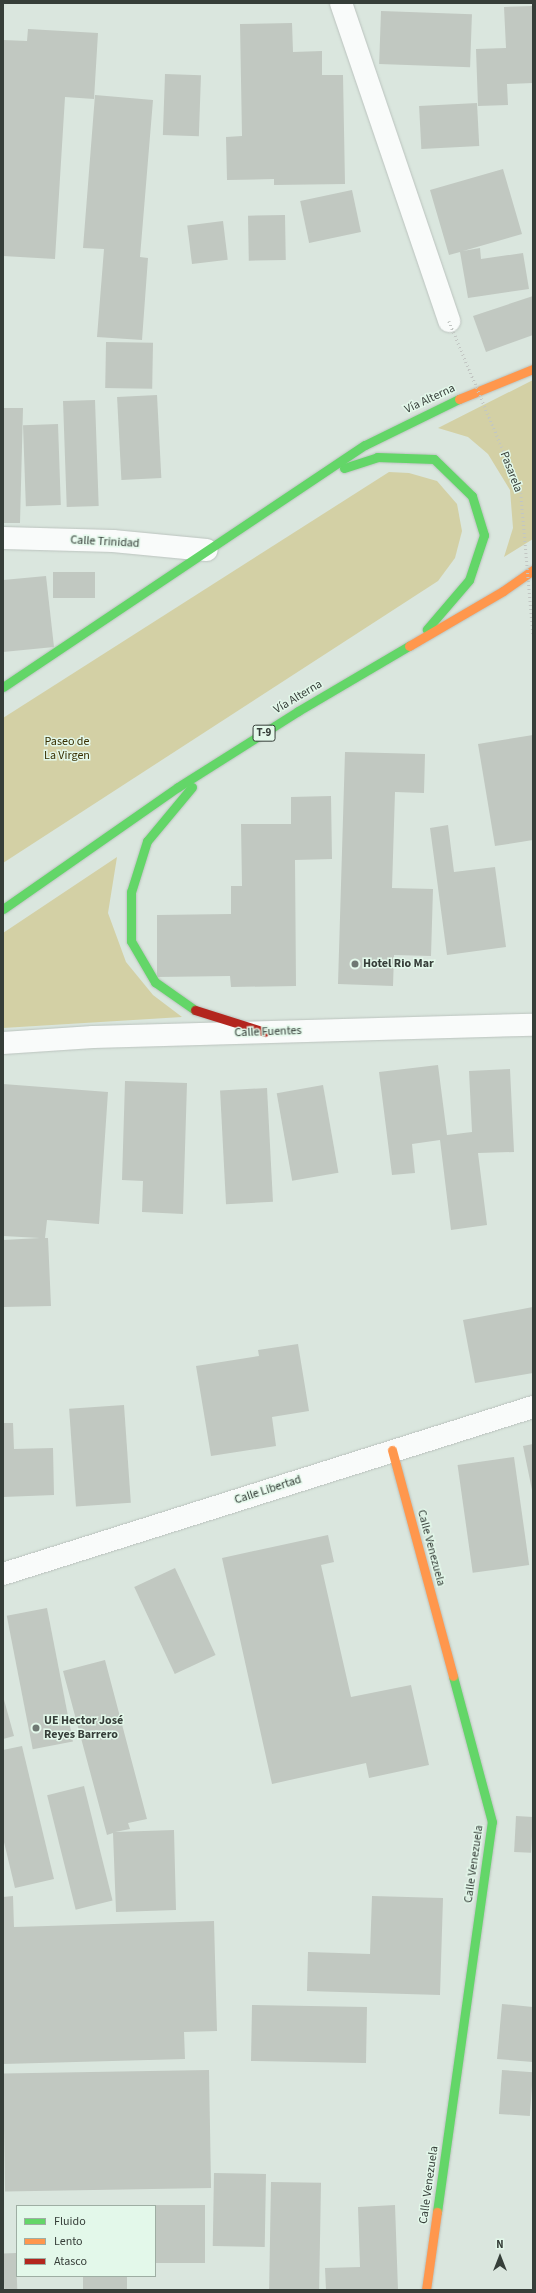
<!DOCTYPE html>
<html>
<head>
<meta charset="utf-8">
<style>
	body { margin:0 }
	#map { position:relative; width:536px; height:2293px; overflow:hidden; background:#dae6de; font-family:"Source Sans 3",sans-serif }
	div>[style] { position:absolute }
	.green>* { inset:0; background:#d3d0a5 }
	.building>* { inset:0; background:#c1c8c1; transform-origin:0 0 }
	.roads { filter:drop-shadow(0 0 1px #bbc3be) drop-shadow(0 0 1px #bbc3be) }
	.street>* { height:22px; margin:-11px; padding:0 11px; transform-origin:11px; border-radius:11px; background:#f9fbfa }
	.fast>* { height:9px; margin:-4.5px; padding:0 4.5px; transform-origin:4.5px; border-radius:4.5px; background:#63d668 }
	.slow>* { height:9px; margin:-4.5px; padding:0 4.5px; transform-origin:4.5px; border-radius:4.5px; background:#ff974d }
	.jam>* { height:9px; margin:-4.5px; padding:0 4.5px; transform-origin:4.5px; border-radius:4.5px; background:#b3261e }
	.path-bridge>* { height:2.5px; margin-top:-1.25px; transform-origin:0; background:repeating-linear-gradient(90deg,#c2c6c3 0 1px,transparent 0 4px) }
	.dots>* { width:11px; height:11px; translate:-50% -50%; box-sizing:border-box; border:2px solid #e3f8ea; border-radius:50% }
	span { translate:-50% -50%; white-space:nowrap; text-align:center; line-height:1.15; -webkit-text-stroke:3px #e3f8ea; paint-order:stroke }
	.shield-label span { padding:1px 3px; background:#e3f8ea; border:1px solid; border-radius:3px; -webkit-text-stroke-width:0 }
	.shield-label { font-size:11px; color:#363e39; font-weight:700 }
	.street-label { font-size:12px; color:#363e39 }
	.park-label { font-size:12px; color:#382f00 }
	.poi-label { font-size:12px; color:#363e39; font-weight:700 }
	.left { translate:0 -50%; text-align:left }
	.frame { position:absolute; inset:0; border:4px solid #363e39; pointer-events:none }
	.legend { position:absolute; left:16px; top:2205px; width:140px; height:72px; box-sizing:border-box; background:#e3f8ea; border:1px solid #9eaea3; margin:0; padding:5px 7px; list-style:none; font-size:12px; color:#363e39 }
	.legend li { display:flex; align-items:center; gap:8px; height:20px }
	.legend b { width:20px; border:1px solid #9eaea3 }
	.north { position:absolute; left:480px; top:2237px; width:40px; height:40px; -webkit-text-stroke:3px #e3f8ea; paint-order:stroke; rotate:0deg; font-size:11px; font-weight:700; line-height:16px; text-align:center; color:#363e39 }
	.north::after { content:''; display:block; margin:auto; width:14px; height:18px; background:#363e39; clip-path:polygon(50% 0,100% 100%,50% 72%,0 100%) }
</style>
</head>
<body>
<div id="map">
	<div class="green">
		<i style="clip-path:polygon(533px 380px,533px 539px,504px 557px,513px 528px,510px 490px,488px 454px,468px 437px,438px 428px)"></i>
		<i style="clip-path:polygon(389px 472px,409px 473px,437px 481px,457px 504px,462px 531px,455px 558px,438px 581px,3px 863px,3px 718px)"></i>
		<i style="clip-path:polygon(117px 857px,108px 913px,126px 962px,153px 995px,182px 1017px,3px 1028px,3px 933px)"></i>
	</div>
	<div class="building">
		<i style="clip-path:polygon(533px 6px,533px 83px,507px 84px,508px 105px,478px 106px,476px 49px,506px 48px,504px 7px)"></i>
		<i style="left:381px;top:11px;width:91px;height:53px;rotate:2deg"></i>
		<i style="clip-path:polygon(292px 23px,293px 52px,322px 51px,322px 75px,343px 75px,345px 184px,274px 185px,274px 179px,227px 180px,226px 137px,242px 136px,240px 24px)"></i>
		<i style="clip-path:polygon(28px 29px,98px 33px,94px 99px,65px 97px,55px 259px,3px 256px,3px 40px,27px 41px)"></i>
		<i style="left:165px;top:74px;width:36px;height:61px;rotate:2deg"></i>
		<i style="clip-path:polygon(95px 95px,153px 100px,140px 257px,148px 258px,142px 340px,97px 337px,104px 249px,83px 248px)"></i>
		<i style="left:477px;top:103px;width:43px;height:58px;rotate:87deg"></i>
		<i style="clip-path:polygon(503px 169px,522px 234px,463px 251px,480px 248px,481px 259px,523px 253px,529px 289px,468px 298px,460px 252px,449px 255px,430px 190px)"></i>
		<i style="left:352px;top:190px;width:43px;height:53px;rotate:78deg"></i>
		<i style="left:285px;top:215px;width:45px;height:37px;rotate:89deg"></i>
		<i style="left:223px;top:221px;width:39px;height:36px;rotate:83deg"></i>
		<i style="clip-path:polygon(533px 296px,533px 335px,486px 352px,473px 316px)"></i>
		<i style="left:106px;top:342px;width:47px;height:46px;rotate:1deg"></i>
		<i style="left:157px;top:395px;width:83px;height:40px;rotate:87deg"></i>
		<i style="left:95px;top:400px;width:106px;height:32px;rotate:88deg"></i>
		<i style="clip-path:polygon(3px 408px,23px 408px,20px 523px,3px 523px)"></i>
		<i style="left:58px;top:424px;width:81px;height:35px;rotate:88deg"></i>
		<i style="left:53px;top:572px;width:42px;height:26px"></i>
		<i style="clip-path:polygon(46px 576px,54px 647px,3px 652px,3px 580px)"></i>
		<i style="clip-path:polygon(533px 735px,533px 840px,495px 846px,478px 744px)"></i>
		<i style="clip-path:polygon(345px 752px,425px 754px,424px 793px,395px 792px,392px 888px,433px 889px,431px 956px,394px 955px,393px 986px,338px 984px)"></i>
		<i style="clip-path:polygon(331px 796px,332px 859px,295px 860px,296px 986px,231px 987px,230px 976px,157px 977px,157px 915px,231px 914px,231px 886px,242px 886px,241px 824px,291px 824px,291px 797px)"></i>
		<i style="clip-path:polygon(448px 825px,454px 872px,495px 867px,506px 947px,447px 955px,430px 828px)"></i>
		<i style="clip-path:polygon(438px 1065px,447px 1135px,472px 1132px,469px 1071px,510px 1069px,514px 1152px,478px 1153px,487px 1225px,451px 1230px,440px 1140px,412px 1144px,415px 1173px,392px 1175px,379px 1072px)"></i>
		<i style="clip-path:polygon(125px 1081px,187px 1083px,183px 1214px,142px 1212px,143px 1181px,122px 1180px)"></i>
		<i style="clip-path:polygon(3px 1084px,108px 1092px,99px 1224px,47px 1220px,45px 1238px,48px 1238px,51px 1306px,3px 1307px,3px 1240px,40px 1238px,3px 1236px)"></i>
		<i style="left:323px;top:1085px;width:89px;height:47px;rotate:80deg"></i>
		<i style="left:267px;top:1088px;width:114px;height:47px;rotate:87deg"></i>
		<i style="clip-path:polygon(533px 1307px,533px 1373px,475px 1383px,463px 1320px)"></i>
		<i style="clip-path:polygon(298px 1344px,309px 1411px,272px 1417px,276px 1446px,211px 1456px,196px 1366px,259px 1356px,258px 1350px)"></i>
		<i style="left:124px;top:1405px;width:98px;height:55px;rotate:86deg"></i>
		<i style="clip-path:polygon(3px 1423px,13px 1423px,14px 1449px,53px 1448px,54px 1495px,3px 1497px)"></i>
		<i style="clip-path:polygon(533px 1444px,533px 1490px,532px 1490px,523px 1446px)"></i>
		<i style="left:514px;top:1457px;width:109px;height:57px;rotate:82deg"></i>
		<i style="clip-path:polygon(328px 1535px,334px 1562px,321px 1565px,351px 1697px,411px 1685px,429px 1765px,369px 1778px,366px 1763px,272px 1784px,222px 1558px)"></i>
		<i style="left:175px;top:1568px;width:96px;height:45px;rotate:65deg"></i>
		<i style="left:47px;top:1608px;width:136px;height:41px;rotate:79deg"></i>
		<i style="clip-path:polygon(105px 1660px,147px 1819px,128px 1823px,130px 1829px,115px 1832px,174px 1830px,176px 1910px,116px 1912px,113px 1833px,107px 1835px,63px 1671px)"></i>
		<i style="clip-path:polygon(3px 1696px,14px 1736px,3px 1739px)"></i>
		<i style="clip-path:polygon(22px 1746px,54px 1879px,15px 1888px,3px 1838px,3px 1750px)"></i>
		<i style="left:84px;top:1786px;width:118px;height:38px;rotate:76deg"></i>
		<i style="left:516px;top:1816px;width:17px;height:36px;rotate:3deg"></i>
		<i style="clip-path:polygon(13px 1896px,14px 1927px,214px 1921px,217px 2031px,184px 2032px,185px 2059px,3px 2064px,3px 1897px)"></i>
		<i style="clip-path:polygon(372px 1896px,443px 1898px,440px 1995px,307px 1991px,308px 1952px,370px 1954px)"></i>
		<i style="clip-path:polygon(502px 2004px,533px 2007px,533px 2062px,497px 2059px)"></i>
		<i style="left:252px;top:2005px;width:115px;height:56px;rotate:1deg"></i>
		<i style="left:209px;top:2070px;width:118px;height:206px;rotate:89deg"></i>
		<i style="left:502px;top:2070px;width:31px;height:44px;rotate:4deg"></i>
		<i style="left:214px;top:2173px;width:52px;height:73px;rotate:1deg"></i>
		<i style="left:271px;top:2182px;width:50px;height:108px;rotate:1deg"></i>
		<i style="left:155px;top:2205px;width:50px;height:58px"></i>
		<i style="clip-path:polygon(395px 2205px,398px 2290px,326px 2290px,325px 2268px,360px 2267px,358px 2207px)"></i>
		<i style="left:16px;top:2253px;width:37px;height:13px;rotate:88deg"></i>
		<i style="left:83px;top:2276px;width:44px;height:14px"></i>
	</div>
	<div class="roads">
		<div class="street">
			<i style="left:341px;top:3px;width:336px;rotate:71.2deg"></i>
			<i style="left:3px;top:538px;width:110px;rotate:1.6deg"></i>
			<i style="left:113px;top:541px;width:94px;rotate:5.5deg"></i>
			<i style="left:3px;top:1043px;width:90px;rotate:-3.8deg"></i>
			<i style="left:93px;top:1037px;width:440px;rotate:-1.6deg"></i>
			<i style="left:3px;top:1574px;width:556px;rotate:-17.49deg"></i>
		</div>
		<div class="fast">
			<i style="left:344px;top:468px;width:35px;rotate:-18deg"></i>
			<i style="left:377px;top:457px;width:57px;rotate:2deg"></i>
			<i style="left:434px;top:459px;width:53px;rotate:44.2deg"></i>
			<i style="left:472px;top:496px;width:41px;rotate:72.9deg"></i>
			<i style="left:484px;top:535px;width:47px;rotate:108.4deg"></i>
			<i style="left:469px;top:580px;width:65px;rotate:130.6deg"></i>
			<i style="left:3px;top:687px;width:435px;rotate:-33.8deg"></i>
			<i style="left:365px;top:445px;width:105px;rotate:-26.1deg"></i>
			<i style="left:192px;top:787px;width:70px;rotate:129.8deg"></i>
			<i style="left:147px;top:841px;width:53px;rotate:107.4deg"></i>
			<i style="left:131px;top:892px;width:49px;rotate:90deg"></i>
			<i style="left:131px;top:941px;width:48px;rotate:59.7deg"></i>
			<i style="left:155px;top:982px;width:49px;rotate:35deg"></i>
			<i style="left:3px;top:909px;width:213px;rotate:-34.9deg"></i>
			<i style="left:178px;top:787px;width:142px;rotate:-32.3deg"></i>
			<i style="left:298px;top:711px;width:129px;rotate:-30.4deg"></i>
			<i style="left:437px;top:2212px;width:394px;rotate:-82deg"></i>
			<i style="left:492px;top:1822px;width:151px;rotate:-105deg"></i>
		</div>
		<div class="slow">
			<i style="left:459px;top:399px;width:80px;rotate:-22.1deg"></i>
			<i style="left:409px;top:646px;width:109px;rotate:-30.3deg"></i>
			<i style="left:503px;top:591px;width:37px;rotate:-35deg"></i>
			<i style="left:392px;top:1450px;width:234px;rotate:74.9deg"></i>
			<i style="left:426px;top:2290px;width:79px;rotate:-82deg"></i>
		</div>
		<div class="jam">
			<i style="left:195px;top:1010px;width:73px;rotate:17.4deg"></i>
		</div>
	</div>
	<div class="path-bridge">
		<i style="left:449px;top:321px;width:186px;rotate:67.3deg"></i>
		<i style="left:521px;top:493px;width:141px;rotate:85.1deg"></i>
	</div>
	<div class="dots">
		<i style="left:355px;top:964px;background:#6f7973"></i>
		<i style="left:36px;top:1728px;background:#6f7973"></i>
	</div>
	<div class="shield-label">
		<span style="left:264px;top:733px">T-9</span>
	</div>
	<div class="street-label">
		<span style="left:430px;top:399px;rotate:-25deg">Vía Alterna</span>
		<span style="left:511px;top:472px;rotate:69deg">Pasarela</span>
		<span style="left:105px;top:542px;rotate:3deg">Calle Trinidad</span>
		<span style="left:298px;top:697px;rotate:-31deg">Vía Alterna</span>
		<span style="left:268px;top:1032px;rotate:-2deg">Calle Fuentes</span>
		<span style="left:268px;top:1490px;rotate:-18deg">Calle Libertad</span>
		<span style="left:431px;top:1548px;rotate:75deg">Calle Venezuela</span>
		<span style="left:474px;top:1864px;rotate:-82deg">Calle Venezuela</span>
		<span style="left:429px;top:2185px;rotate:-82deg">Calle Venezuela</span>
	</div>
	<div class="park-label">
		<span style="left:67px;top:749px">Paseo de<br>La Virgen</span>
	</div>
	<div class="poi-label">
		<span class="left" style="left:363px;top:964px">Hotel Rio Mar</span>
		<span class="left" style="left:44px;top:1728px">UE Hector José<br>Reyes Barrero</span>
	</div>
	<div class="frame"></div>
	<ul class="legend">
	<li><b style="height:5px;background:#63d668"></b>Fluido</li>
	<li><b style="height:5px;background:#ff974d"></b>Lento</li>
	<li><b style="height:5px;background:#b3261e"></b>Atasco</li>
	</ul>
	<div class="north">N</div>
</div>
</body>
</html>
